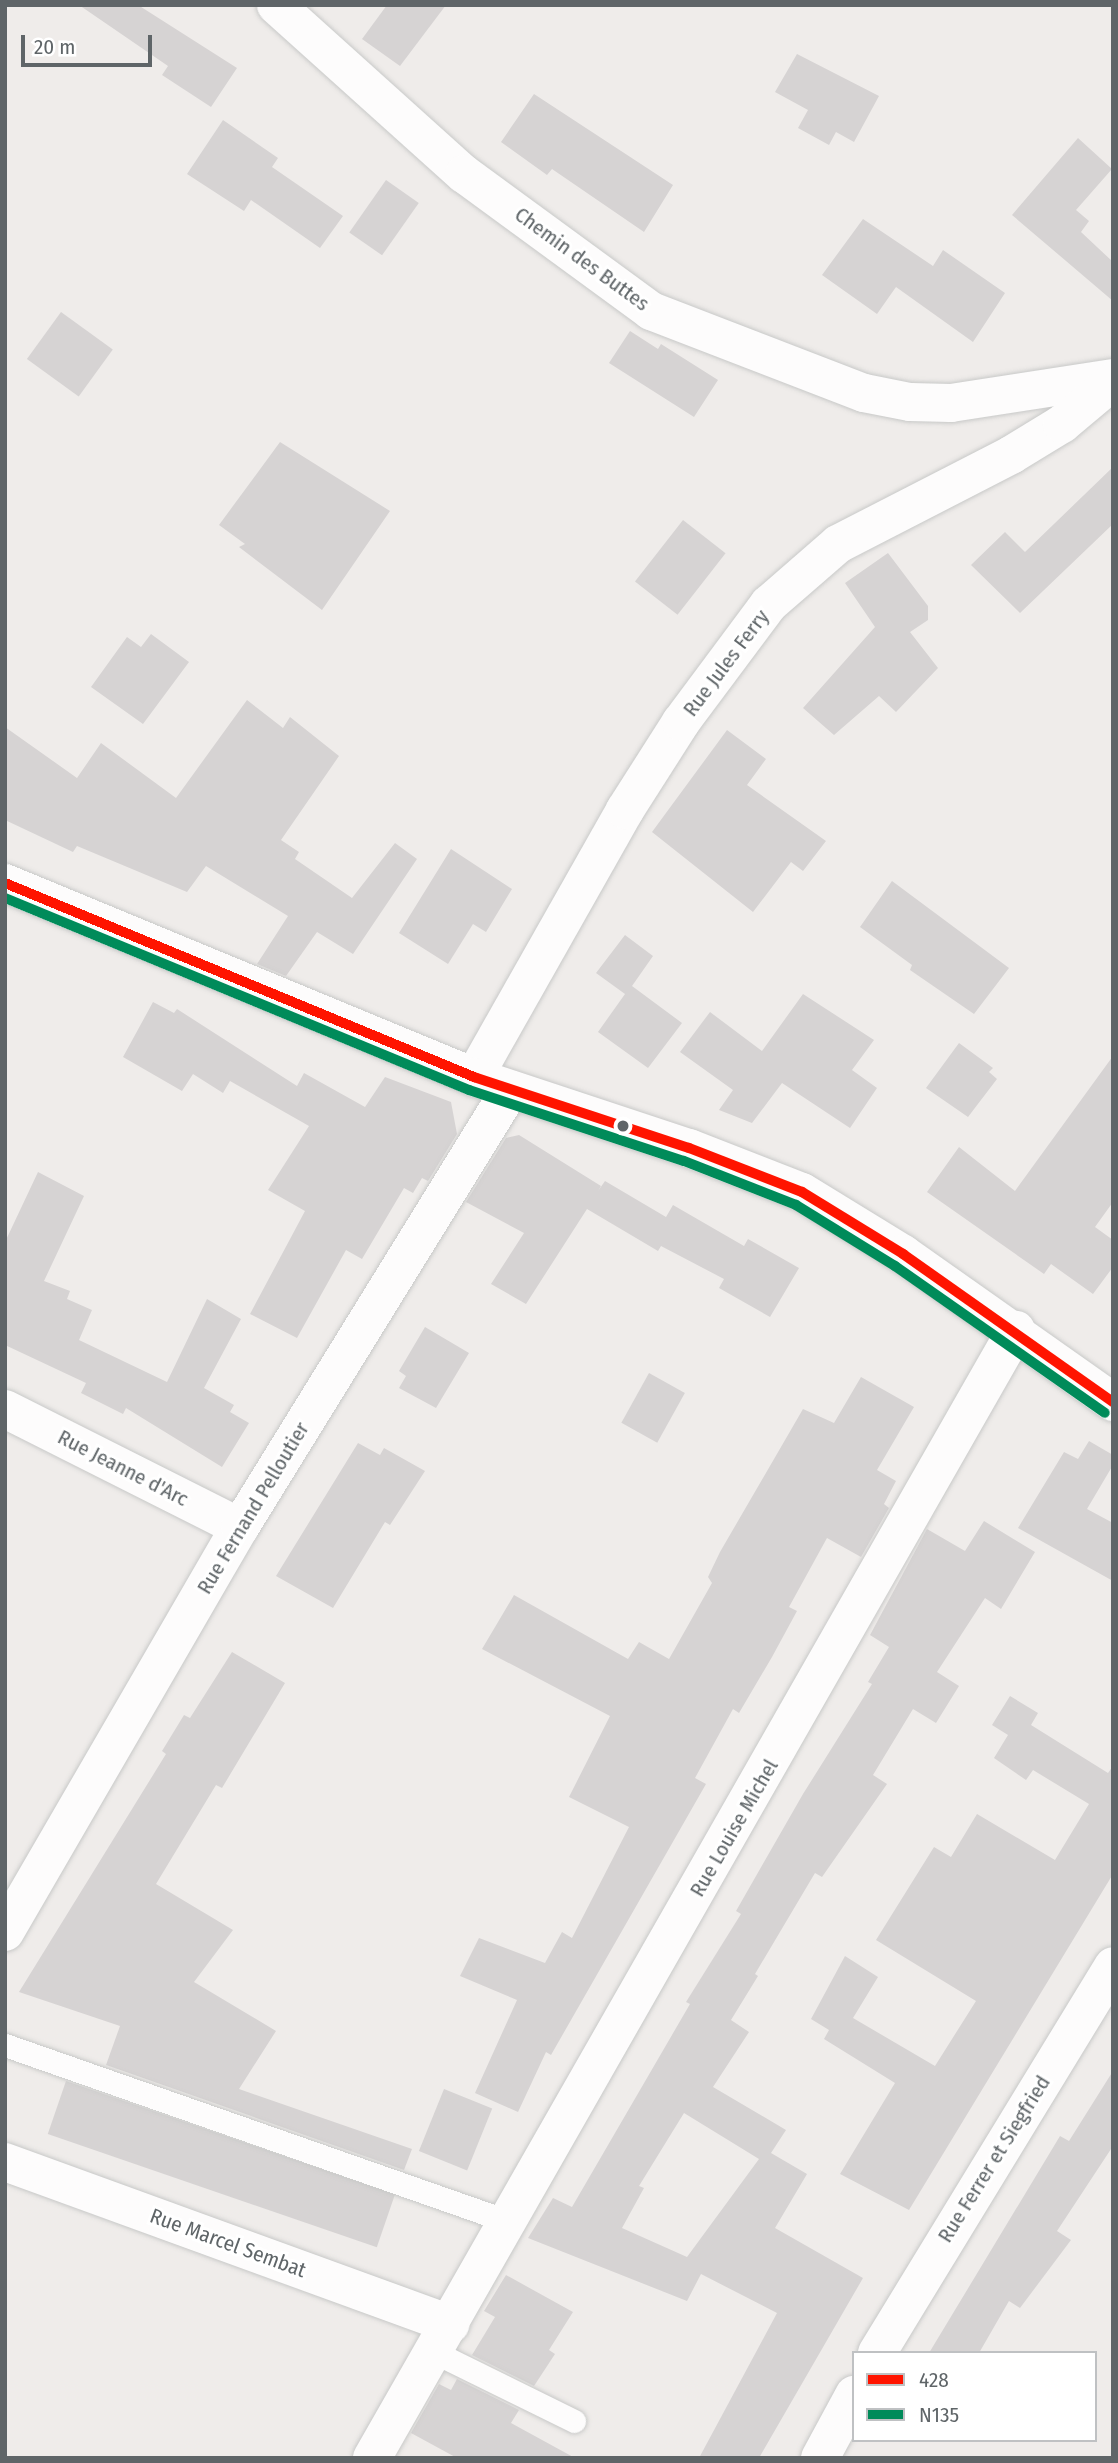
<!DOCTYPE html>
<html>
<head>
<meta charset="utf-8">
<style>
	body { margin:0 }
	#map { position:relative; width:1118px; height:2463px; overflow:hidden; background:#efecea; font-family:"Fira Sans Condensed",sans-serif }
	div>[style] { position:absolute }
	.building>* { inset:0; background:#d6d3d3; transform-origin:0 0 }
	.roads { filter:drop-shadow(0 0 2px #c8c9c8) drop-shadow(0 0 2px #c8c9c8) }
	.lane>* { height:23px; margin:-11.5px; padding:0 11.5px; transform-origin:11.5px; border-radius:11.5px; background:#fdfcfc }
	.street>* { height:38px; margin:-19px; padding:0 19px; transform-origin:19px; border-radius:19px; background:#fdfcfc }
	.secondary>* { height:38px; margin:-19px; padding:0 19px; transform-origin:19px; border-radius:19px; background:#fdfcfc }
	.bus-1>* { height:10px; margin:-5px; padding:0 5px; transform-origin:5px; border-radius:5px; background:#ff1400 }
	.bus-2>* { height:10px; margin:-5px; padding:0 5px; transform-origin:5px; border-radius:5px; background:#008b5a }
	.dots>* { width:19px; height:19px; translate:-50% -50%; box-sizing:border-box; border:4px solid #fff; border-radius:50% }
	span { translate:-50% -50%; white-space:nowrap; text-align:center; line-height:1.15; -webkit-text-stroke:6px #fff; paint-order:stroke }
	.street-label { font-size:21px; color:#5f6568 }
	.frame { position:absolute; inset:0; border:7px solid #5f6568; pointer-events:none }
	.legend { position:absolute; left:852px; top:2351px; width:245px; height:91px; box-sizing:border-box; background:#fff; border:2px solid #bfc1c3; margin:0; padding:9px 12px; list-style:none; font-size:21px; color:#5f6568 }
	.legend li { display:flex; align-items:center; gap:14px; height:35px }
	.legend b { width:35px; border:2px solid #bfc1c3 }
	.scale { position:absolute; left:21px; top:35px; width:131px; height:32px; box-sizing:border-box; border:4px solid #5f6568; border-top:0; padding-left:9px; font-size:21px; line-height:24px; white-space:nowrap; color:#5f6568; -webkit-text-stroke:5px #fff; paint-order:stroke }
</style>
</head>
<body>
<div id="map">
	<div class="building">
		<i style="clip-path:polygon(79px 5px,138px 5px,237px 68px,211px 107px,162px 75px,168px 66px)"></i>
		<i style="clip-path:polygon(387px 5px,446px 5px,400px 66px,362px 39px)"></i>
		<i style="clip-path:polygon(797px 54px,879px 96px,854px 142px,836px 132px,829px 145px,798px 128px,808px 110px,775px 92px)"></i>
		<i style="clip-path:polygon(534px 94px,673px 185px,644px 232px,552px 169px,547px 175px,501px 142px)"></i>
		<i style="clip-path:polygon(223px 120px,278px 158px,272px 167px,343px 216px,320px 248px,251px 200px,244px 211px,187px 174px)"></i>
		<i style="clip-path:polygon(1078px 138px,1112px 169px,1076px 210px,1089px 221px,1081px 232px,1113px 262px,1113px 301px,1012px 215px)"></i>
		<i style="left:386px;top:180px;width:40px;height:64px;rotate:35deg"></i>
		<i style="clip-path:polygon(863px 219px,933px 266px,943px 250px,1005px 293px,973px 342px,896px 287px,877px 314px,822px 275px)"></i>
		<i style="left:61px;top:312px;width:64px;height:58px;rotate:36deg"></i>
		<i style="clip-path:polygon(630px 331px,658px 349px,661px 344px,718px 380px,694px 417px,609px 363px)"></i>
		<i style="clip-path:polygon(280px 442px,390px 511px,322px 610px,239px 547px,245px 544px,219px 525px)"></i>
		<i style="clip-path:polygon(1113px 467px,1113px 524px,1020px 613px,971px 565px,1005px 532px,1025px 552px)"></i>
		<i style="left:683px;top:520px;width:54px;height:78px;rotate:38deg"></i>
		<i style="clip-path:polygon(888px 553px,928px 606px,928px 620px,910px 632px,938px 668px,896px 712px,879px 696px,834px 735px,803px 708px,875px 627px,845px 583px)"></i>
		<i style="clip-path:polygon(151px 634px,189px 662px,143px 724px,91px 687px,127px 637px,141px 647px)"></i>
		<i style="clip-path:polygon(247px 700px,283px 728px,290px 717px,339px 756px,281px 840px,299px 852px,295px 859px,352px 898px,395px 843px,417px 859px,353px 954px,317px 932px,286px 976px,257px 964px,288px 916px,206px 866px,187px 892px,77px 846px,73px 852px,5px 820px,5px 727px,77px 778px,101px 743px,176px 798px)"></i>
		<i style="clip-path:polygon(727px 730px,766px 759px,747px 785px,826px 841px,803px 871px,791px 862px,753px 912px,652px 832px)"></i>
		<i style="clip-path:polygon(451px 849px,512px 889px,486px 932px,473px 924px,448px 964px,399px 933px)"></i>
		<i style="clip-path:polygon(892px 881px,1009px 968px,974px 1014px,910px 970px,912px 965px,860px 927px)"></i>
		<i style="clip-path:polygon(625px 935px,653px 956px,632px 986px,682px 1023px,648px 1068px,598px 1032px,625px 994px,596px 973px)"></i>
		<i style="clip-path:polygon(803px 994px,874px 1040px,852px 1070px,877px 1088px,850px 1128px,782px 1083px,752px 1123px,719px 1110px,733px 1090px,680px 1052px,710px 1012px,762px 1051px)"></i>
		<i style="clip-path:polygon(153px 1002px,174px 1013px,177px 1009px,297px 1086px,304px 1073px,365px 1107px,385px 1077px,451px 1102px,457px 1134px,428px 1181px,422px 1178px,413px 1193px,404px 1188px,362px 1259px,346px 1250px,297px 1338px,250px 1314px,305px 1211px,268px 1190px,309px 1126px,230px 1081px,223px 1093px,193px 1074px,182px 1091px,123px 1057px)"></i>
		<i style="clip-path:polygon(959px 1043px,993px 1068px,989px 1072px,997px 1079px,968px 1117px,926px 1088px)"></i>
		<i style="clip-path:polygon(1113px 1056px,1113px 1202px,1095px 1227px,1113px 1240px,1113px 1267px,1093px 1294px,1051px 1264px,1044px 1274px,927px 1192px,959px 1147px,1015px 1191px)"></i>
		<i style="clip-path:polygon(519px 1135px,601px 1186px,598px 1191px,605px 1181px,666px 1217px,673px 1205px,744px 1246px,748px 1239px,799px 1268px,770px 1317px,719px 1288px,724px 1279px,661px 1246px,658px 1251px,587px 1209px,526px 1304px,491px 1284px,524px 1233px,466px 1202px,506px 1138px)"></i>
		<i style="clip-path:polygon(38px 1172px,84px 1196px,44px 1281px,70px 1291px,67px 1299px,92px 1310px,79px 1340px,167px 1382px,207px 1299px,241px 1319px,204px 1388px,234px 1405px,230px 1412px,249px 1423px,222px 1467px,126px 1408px,123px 1414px,81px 1393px,86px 1383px,5px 1345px,5px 1242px)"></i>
		<i style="clip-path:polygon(425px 1327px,469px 1353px,436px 1408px,399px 1388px,406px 1376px,399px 1371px)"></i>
		<i style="left:649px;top:1373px;width:41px;height:57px;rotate:29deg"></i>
		<i style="clip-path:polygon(861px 1377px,914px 1407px,877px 1470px,896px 1481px,884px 1504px,889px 1508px,861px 1557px,827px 1538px,789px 1607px,797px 1611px,772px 1657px,739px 1713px,733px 1709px,695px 1778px,706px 1784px,551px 2055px,546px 2052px,518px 2112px,475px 2093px,517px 2000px,460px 1976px,479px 1938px,545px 1963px,562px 1932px,572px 1938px,629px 1827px,569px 1797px,610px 1716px,482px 1649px,514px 1595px,628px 1659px,639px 1642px,669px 1659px,712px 1583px,708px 1577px,720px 1552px,803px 1409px,834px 1423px)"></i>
		<i style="clip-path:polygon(1089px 1441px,1113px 1455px,1113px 1465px,1087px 1509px,1113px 1523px,1113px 1581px,1018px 1528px,1064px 1452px,1078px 1459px)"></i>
		<i style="clip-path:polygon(358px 1443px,380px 1455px,384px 1448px,425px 1471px,390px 1525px,385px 1522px,333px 1608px,276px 1576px)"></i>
		<i style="clip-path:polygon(evenodd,984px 1521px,1035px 1552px,1001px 1609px,985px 1598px,937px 1672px,959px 1686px,936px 1723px,913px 1709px,873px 1775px,887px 1784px,822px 1877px,815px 1873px,755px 1974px,758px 1976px,731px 2020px,749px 2032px,713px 2087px,786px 2130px,771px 2153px,807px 2174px,775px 2228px,863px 2278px,759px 2458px,699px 2458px,777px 2313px,701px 2274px,687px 2301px,528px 2238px,553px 2198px,572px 2207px,690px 2004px,686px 2002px,741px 1914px,736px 1911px,803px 1794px,872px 1684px,868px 1682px,889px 1647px,870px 1635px,927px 1529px,965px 1551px,984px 1521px,684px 2113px,759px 2159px,687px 2257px,622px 2228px,644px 2188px,639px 2186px,684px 2113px)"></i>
		<i style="clip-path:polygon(232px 1652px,285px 1683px,222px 1788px,216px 1785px,156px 1884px,233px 1930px,194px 1982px,276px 2031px,239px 2089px,412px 2149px,404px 2170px,106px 2065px,120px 2026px,19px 1992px,166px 1754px,162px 1751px,184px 1715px,190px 1718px)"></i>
		<i style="clip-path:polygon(1010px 1696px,1038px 1713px,1031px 1725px,1108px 1773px,1113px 1766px,1113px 1874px,909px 2210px,840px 2174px,895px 2083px,824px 2039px,829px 2030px,811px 2019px,845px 1956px,878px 1977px,853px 2018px,935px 2066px,976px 2001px,876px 1940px,934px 1847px,951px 1857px,977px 1814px,1055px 1860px,1089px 1804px,1033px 1770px,1026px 1780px,994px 1758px,1008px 1735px,992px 1725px)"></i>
		<i style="clip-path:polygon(1113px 2071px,1113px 2146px,1057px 2231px,1071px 2240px,1020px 2308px,1009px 2301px,979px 2353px,929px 2353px,1060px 2136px,1069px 2141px)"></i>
		<i style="left:66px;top:2081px;width:348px;height:56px;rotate:19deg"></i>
		<i style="left:444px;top:2089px;width:52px;height:67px;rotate:22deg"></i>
		<i style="clip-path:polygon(506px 2275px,573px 2312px,549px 2350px,555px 2354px,534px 2386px,472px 2355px,495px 2317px,484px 2311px)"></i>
		<i style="clip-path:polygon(457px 2379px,519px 2410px,511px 2423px,575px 2458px,457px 2458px,411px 2433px,439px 2384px,451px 2390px)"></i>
	</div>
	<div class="roads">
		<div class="lane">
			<i style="left:5px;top:2045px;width:535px;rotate:19.32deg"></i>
			<i style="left:434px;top:2352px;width:156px;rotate:26.2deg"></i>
		</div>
		<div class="street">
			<i style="left:276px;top:5px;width:253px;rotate:42deg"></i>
			<i style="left:464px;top:174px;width:232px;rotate:36.2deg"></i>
			<i style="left:651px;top:311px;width:228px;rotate:21.1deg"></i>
			<i style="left:864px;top:393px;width:47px;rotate:11.1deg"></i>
			<i style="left:910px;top:402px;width:41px;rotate:1.4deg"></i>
			<i style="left:951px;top:403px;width:164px;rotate:-8.8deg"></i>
			<i style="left:474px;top:1077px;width:307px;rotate:-60.5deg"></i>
			<i style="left:625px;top:810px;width:104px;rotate:-57.5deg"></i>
			<i style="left:681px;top:722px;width:147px;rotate:-53.3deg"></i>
			<i style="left:769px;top:604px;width:91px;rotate:-41deg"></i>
			<i style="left:838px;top:544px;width:195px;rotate:-27.2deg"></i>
			<i style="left:1011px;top:455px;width:60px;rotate:-31.3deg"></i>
			<i style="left:1062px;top:424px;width:67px;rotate:-40.1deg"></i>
			<i style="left:5px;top:1409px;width:263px;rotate:26.7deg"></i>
			<i style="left:5px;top:1932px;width:468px;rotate:-59.9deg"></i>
			<i style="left:240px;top:1527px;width:514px;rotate:-58.29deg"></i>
			<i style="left:5px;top:2162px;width:474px;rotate:20deg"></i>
			<i style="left:877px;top:2353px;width:453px;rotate:-58.6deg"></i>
			<i style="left:372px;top:2458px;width:1299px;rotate:-60.28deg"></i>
			<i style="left:820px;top:2458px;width:72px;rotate:-61.6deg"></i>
		</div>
		<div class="secondary">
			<i style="left:5px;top:883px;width:508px;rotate:22.47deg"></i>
			<i style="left:474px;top:1077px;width:226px;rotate:18.3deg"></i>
			<i style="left:689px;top:1148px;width:121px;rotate:21.3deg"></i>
			<i style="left:802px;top:1192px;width:119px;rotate:31.5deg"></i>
			<i style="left:903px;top:1254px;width:257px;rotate:35.2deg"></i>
		</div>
	</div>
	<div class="bus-1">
		<i style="left:5px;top:883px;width:508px;rotate:22.47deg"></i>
		<i style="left:474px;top:1077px;width:226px;rotate:18.3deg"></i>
		<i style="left:689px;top:1148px;width:121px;rotate:21.3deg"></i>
		<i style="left:802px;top:1192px;width:119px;rotate:31.5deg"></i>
		<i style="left:903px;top:1254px;width:257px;rotate:35.2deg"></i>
	</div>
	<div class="bus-2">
		<i style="left:5px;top:898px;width:502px;rotate:22.48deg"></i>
		<i style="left:469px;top:1090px;width:226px;rotate:18.3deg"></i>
		<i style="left:684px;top:1161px;width:120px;rotate:21.4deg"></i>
		<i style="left:796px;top:1205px;width:116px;rotate:31.6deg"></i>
		<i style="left:895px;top:1266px;width:256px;rotate:35deg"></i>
	</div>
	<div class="dots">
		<i style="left:623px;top:1126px;background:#5f6568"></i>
	</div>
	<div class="street-label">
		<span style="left:582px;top:259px;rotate:36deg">Chemin des Buttes</span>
		<span style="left:726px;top:663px;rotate:-53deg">Rue Jules Ferry</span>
		<span style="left:123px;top:1468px;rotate:27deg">Rue Jeanne d'Arc</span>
		<span style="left:253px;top:1508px;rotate:-59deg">Rue Fernand Pelloutier</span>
		<span style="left:734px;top:1828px;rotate:-60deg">Rue Louise Michel</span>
		<span style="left:994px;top:2159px;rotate:-58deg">Rue Ferrer et Siegfried</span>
		<span style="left:228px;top:2243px;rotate:20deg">Rue Marcel Sembat</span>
	</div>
	<div class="frame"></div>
	<ul class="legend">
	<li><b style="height:9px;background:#ff1400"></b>428</li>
	<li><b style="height:9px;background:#008b5a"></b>N135</li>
	</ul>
	<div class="scale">20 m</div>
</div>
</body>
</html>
